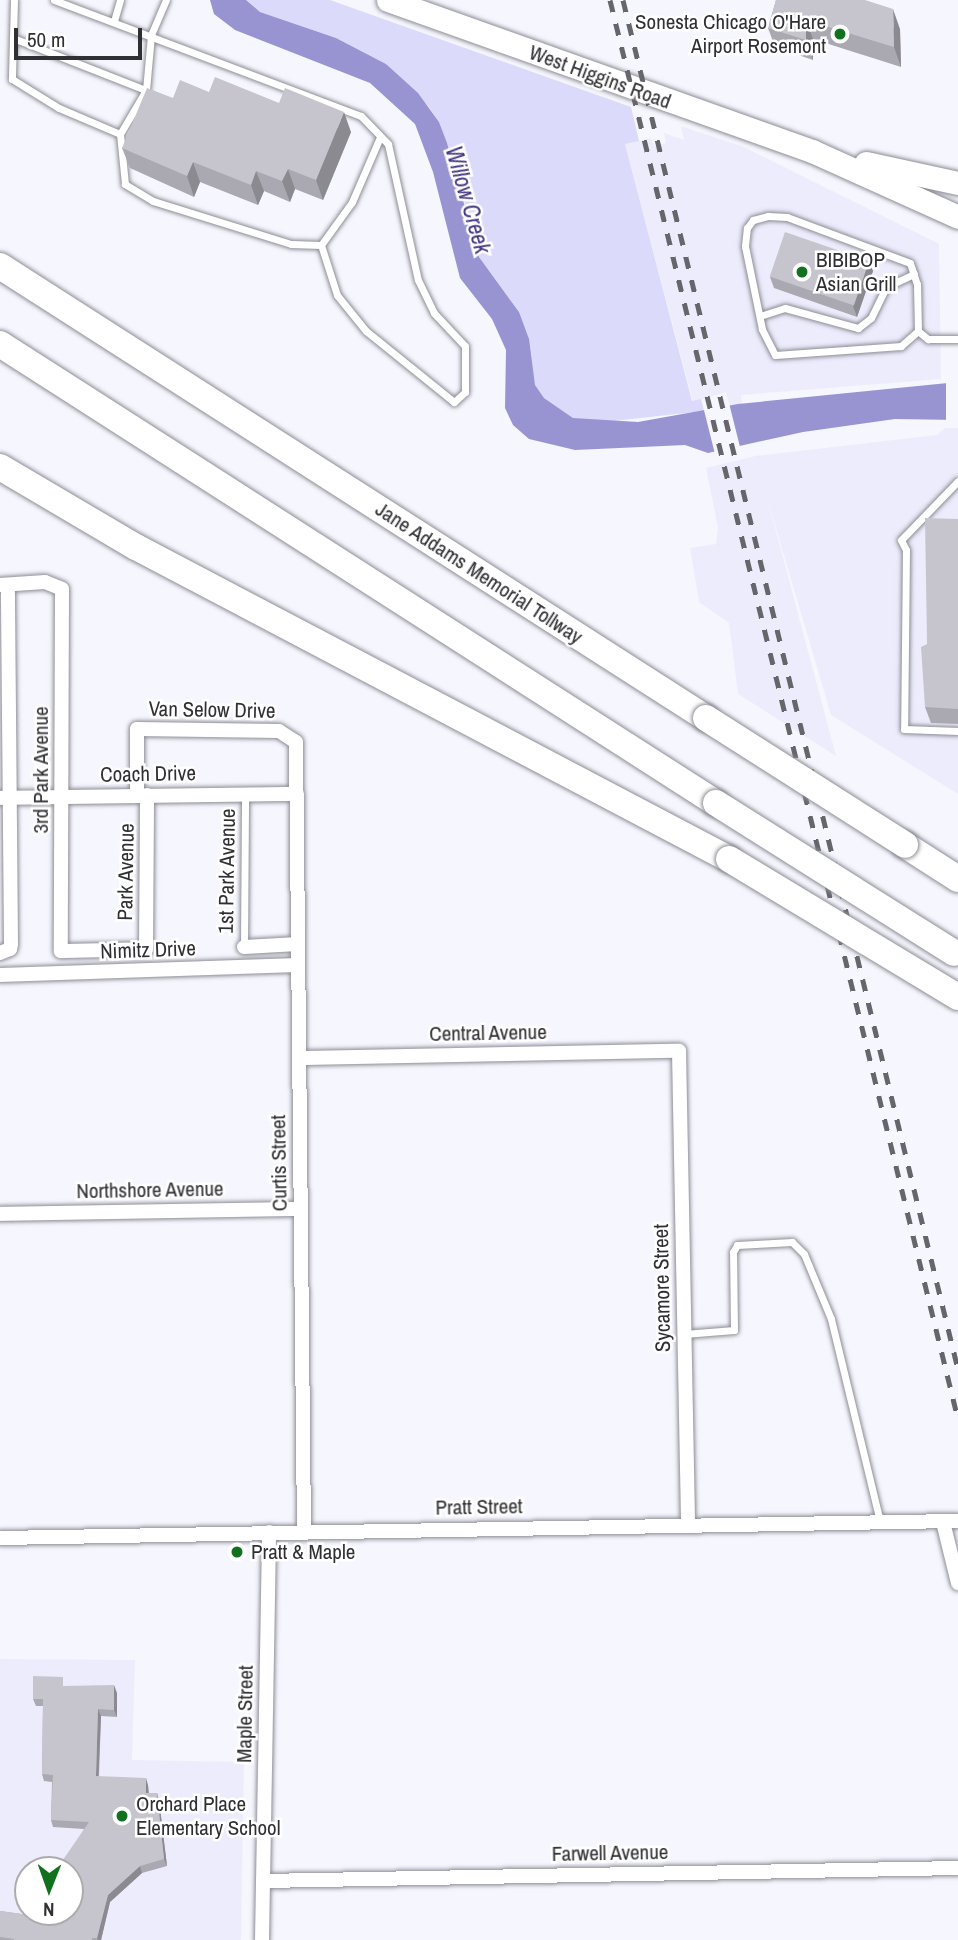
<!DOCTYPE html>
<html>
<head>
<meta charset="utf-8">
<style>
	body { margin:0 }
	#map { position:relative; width:958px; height:1940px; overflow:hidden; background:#f6f6fe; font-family:"Archivo Narrow",sans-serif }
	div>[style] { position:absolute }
	.built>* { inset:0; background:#ececfd }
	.green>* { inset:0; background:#dbdafa }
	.water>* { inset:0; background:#9893d1 }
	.pier>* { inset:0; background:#f6f6fe; transform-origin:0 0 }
	.roads { filter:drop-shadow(0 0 2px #8d8d95) drop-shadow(0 0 2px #8d8d95) }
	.lane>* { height:7px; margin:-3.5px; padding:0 3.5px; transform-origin:3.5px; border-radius:3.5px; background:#fff }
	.street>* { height:14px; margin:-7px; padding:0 7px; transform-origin:7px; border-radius:7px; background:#fff }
	.primary>* { height:23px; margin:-11.5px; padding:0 11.5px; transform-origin:11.5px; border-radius:11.5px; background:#fff }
	.highway>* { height:26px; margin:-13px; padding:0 13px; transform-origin:13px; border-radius:13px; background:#fff }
	.rail>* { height:5px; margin-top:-2.5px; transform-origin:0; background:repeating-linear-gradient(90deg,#65656a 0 12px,transparent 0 24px) }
	.bridges { filter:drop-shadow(0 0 2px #8d8d95) drop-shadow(0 0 2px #8d8d95) }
	.highway-bridge>* { height:26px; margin:-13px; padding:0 13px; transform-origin:13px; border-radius:13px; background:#fff }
	.wall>* { inset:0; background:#aaa9b1 }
	.shaded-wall>* { inset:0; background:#8b8a90 }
	.building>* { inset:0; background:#c6c5ce; transform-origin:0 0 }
	.dots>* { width:19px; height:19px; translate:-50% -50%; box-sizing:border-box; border:4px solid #fff; border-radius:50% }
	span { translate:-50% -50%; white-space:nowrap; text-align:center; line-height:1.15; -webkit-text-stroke:5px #fff; paint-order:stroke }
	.poi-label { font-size:21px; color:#303034 }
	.right { translate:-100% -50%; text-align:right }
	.left { translate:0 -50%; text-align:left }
	.street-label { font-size:21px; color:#303034 }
	.water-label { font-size:23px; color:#433680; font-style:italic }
	.north { position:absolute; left:14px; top:1856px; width:70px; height:70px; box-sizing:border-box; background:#fff; border:2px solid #acacae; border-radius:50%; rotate:181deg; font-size:19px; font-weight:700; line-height:28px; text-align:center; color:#303034 }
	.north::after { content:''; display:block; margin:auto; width:24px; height:32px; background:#11711f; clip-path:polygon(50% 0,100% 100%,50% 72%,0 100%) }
	.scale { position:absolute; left:14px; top:28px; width:128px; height:32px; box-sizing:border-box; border:4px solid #303034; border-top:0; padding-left:9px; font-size:21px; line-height:24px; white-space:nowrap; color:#303034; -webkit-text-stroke:5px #fff; paint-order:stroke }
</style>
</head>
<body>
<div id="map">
	<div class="built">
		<i style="clip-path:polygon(681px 126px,744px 147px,939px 244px,941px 379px,741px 395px,742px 405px,730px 406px,726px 392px,693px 402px,625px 144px,651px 138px,654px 146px,666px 143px,664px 133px,684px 140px)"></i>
		<i style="clip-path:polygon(945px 428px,958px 428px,958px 794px,831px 715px,768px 501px,836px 756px,738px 694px,729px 623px,699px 602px,690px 548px,716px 544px,718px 528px,706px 468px,755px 456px,937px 435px)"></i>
		<i style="clip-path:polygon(evenodd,0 1659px,135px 1660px,132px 1760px,244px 1762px,241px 1940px,0 1940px,0 1659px,28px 1870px,70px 1870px,70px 1912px,28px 1912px,28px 1870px)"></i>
	</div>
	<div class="green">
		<i style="clip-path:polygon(246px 0,330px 0,631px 107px,639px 141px,625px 144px,692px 401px,701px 399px,704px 411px,604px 422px,573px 418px,544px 398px,535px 385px,519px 312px,479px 257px,454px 164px,439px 122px,428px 106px,386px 64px,336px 38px,260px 12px)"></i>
	</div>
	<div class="water">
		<i style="clip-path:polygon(210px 0,246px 0,260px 12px,336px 38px,386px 64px,418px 93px,439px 122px,447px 143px,479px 257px,519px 312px,529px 339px,535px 385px,544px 398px,573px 418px,638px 422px,738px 404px,958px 382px,958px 420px,895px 419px,803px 432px,708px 453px,685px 445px,575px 450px,529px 439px,513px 425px,505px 408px,506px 350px,492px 319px,460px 278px,433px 172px,415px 124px,370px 83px,235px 30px,214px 14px)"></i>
	</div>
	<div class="pier">
		<i style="left:958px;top:379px;width:44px;height:12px;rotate:90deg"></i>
		<i style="left:729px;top:403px;width:49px;height:26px;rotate:76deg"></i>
	</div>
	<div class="roads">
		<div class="lane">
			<i style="left:14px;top:0;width:79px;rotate:91.5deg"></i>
			<i style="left:12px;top:79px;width:55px;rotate:31.7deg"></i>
			<i style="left:59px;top:108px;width:66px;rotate:23.1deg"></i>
			<i style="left:120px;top:134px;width:51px;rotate:-59.4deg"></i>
			<i style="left:146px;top:90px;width:55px;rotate:-84.8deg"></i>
			<i style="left:151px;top:35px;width:38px;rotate:-67deg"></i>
			<i style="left:54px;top:0;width:328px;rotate:20.7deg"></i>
			<i style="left:361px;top:116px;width:39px;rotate:46deg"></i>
			<i style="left:388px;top:144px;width:139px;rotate:77.6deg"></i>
			<i style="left:418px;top:280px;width:37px;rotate:64deg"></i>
			<i style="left:434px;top:313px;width:45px;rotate:46.8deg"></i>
			<i style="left:465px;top:346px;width:46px;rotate:90deg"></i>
			<i style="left:465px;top:392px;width:15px;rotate:138deg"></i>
			<i style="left:454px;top:402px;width:113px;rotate:-141.1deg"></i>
			<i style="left:366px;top:331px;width:46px;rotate:-128.9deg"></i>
			<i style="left:337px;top:295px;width:52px;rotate:-107.7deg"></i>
			<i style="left:321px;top:245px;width:30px;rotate:-178deg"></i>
			<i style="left:291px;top:244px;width:145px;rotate:-162.7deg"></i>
			<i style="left:153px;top:201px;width:33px;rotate:-149deg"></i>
			<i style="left:125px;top:184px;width:50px;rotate:-95.7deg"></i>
			<i style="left:114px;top:21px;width:22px;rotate:-74deg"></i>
			<i style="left:13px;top:38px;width:143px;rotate:21.4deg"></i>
			<i style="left:321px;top:245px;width:53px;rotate:-54.2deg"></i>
			<i style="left:352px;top:202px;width:71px;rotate:-66.7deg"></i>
			<i style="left:760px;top:316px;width:26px;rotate:-18deg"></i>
			<i style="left:785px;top:308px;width:76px;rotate:15.3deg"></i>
			<i style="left:858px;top:328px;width:16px;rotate:-38deg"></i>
			<i style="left:871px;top:318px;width:34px;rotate:-64deg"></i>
			<i style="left:886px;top:287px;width:31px;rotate:-25deg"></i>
			<i style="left:918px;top:331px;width:23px;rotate:139deg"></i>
			<i style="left:901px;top:346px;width:126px;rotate:175.9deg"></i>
			<i style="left:775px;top:355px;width:29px;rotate:-117deg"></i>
			<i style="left:762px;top:329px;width:85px;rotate:-101.6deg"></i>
			<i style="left:745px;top:246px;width:18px;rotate:-84deg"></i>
			<i style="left:747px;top:228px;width:10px;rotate:-53deg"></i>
			<i style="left:753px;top:220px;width:16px;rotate:-15deg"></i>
			<i style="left:768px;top:216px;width:19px;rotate:3deg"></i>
			<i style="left:787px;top:217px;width:131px;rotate:20.5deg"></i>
			<i style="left:910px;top:263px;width:22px;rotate:72deg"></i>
			<i style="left:917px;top:284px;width:47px;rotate:88.8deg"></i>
			<i style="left:918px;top:331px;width:13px;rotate:39deg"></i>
			<i style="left:928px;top:339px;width:30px"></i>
			<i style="left:958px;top:481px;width:82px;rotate:134deg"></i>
			<i style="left:901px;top:540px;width:11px;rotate:63deg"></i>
			<i style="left:906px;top:550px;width:179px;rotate:90.6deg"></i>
			<i style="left:904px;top:729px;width:54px;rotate:2.1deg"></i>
			<i style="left:244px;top:947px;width:152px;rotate:-89.6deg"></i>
			<i style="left:684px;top:1334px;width:50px;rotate:-4.6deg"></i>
			<i style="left:734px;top:1330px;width:78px;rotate:-90.7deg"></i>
			<i style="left:733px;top:1252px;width:8px;rotate:-60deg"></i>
			<i style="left:737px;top:1245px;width:55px;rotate:-3.1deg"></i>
			<i style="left:792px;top:1242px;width:17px;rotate:45deg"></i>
			<i style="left:804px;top:1254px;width:70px;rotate:67.4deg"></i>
			<i style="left:831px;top:1319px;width:209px;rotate:76.4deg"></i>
		</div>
		<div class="street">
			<i style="left:0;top:585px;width:45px;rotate:-3.8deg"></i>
			<i style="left:45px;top:582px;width:18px;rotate:22deg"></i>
			<i style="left:62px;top:589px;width:362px;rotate:90.2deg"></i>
			<i style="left:61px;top:951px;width:85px;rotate:-1.3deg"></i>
			<i style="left:146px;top:949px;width:154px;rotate:-89.6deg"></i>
			<i style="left:137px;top:795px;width:66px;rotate:-90deg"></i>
			<i style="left:137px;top:729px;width:142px;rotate:0.8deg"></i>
			<i style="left:279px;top:731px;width:20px;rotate:33deg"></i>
			<i style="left:296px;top:742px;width:789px;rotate:89.42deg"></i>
			<i style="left:0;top:798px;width:297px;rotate:-0.8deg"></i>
			<i style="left:244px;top:947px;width:54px;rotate:-3.2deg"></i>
			<i style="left:0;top:953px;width:11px;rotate:-22deg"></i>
			<i style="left:10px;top:949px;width:5px;rotate:-79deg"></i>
			<i style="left:11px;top:944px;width:359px;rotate:-90.5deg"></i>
			<i style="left:0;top:975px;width:298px;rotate:-1.9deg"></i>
			<i style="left:299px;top:1058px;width:380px;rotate:-1.1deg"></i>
			<i style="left:679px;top:1051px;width:474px;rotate:88.9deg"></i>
			<i style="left:0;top:1214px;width:300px;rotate:-1deg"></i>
			<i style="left:943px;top:1522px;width:63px;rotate:76.2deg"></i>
			<i style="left:0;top:1538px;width:958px;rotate:-1.02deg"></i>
			<i style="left:263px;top:1881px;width:695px;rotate:-1.07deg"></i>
			<i style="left:262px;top:1940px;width:408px;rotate:-89deg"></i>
		</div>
		<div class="primary">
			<i style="left:388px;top:0;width:450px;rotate:19.6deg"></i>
			<i style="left:812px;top:151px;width:160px;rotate:24.3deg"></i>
			<i style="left:866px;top:163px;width:94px;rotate:12.3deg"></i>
		</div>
		<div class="highway">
			<i style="left:0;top:266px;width:838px;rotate:32.63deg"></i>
			<i style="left:0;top:344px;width:850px;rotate:32.66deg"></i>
			<i style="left:0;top:467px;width:158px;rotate:30.5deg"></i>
			<i style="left:136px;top:547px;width:670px;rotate:27.75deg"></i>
			<i style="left:905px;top:845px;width:63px;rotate:32.7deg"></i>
		</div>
	</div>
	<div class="rail">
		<i style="left:610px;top:0;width:1461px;rotate:76.22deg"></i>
		<i style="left:623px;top:0;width:1409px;rotate:76.25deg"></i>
	</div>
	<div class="bridges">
		<div class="highway-bridge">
			<i style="left:706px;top:718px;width:236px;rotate:32.5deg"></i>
			<i style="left:716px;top:803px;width:281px;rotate:32.2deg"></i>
			<i style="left:729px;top:859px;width:267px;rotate:31.1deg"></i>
		</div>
	</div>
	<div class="wall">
		<i style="clip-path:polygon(776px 0,900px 29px,901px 67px,813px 39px,813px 60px,775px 47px,768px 28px)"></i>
		<i style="clip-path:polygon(209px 92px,351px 132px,323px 200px,295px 189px,290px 202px,264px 191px,258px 205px,200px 182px,194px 197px,130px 168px,122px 148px)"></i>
		<i style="clip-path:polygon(869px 261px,873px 271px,857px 317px,774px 288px,770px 277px)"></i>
		<i style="clip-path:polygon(958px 519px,958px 724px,931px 723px,925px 707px,927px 644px)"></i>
		<i style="clip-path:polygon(66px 1686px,117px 1693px,117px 1717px,101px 1716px,99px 1777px,148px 1785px,149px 1793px,157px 1793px,159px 1800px,167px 1866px,142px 1873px,110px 1902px,101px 1940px,0 1940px,0 1911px,43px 1917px,84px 1829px,53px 1827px,51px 1820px,52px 1782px,44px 1781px,42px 1774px,43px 1706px,36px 1706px,33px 1699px)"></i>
	</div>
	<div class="shaded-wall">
		<i style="clip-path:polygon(893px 9px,900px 29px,901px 67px,894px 47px)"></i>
		<i style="clip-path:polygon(806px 20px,813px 39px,813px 60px,806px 40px)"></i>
		<i style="clip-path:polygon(344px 112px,351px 132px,323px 200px,316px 180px)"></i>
		<i style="clip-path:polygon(193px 162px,200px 182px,194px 197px,187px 176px)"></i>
		<i style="clip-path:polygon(288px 169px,295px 189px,290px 202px,282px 181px)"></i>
		<i style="clip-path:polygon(256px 171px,264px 191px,258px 205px,251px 185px)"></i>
		<i style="clip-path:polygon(869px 261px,873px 271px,857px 317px,853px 306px)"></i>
		<i style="clip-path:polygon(114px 1685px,117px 1693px,117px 1717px,114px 1710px)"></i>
		<i style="clip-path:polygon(98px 1709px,101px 1716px,98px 1784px,96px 1776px)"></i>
		<i style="clip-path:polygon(146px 1778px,148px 1785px,149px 1800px,146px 1793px)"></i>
		<i style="clip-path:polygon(157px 1793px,159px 1800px,167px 1866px,164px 1859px)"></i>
		<i style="clip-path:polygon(140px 1866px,142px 1873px,110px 1902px,101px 1940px,98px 1940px,97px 1938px,108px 1895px)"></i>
	</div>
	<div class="building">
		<i style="clip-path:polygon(776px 0,865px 0,893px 9px,894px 47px,806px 20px,806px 40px,768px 28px)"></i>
		<i style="clip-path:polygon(215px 77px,279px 103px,285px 88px,344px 112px,316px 180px,288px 169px,282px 181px,256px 171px,251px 185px,193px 162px,187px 176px,122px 148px,147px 88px,173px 98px,180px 80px,209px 92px)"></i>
		<i style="left:785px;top:232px;width:89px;height:47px;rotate:19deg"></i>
		<i style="clip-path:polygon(925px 518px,958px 519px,958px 709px,925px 707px,921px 647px,927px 644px)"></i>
		<i style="clip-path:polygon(33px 1676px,63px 1677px,63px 1686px,114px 1685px,114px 1710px,98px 1709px,96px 1776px,146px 1778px,146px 1793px,157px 1793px,164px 1859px,140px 1866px,108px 1895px,97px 1938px,92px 1938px,92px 1940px,14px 1940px,14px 1939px,0 1937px,0 1911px,43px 1917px,44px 1912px,70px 1912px,70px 1870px,56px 1870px,89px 1822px,51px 1820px,53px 1775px,42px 1774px,43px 1699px,33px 1699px)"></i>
	</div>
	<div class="dots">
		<i style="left:840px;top:34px;background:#11711f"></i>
		<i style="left:802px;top:272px;background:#11711f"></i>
		<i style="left:237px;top:1552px;background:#11711f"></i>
		<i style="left:122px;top:1816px;background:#11711f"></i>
	</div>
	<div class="poi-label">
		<span class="right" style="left:826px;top:34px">Sonesta Chicago O'Hare<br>Airport Rosemont</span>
		<span class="left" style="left:816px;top:272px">BIBIBOP<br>Asian Grill</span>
		<span class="left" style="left:251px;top:1552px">Pratt &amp; Maple</span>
		<span class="left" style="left:136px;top:1816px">Orchard Place<br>Elementary School</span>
	</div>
	<div class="street-label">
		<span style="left:600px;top:77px;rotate:20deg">West Higgins Road</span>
		<span style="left:479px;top:573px;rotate:33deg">Jane Addams Memorial Tollway</span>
		<span style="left:212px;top:710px;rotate:1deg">Van Selow Drive</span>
		<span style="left:41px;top:770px;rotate:-90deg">3rd Park Avenue</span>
		<span style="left:148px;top:774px;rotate:-1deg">Coach Drive</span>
		<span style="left:227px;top:871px;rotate:-89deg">1st Park Avenue</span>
		<span style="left:126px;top:872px;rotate:-89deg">Park Avenue</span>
		<span style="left:148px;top:950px;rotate:-2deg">Nimitz Drive</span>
		<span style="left:488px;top:1033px;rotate:-1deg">Central Avenue</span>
		<span style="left:279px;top:1163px;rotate:-91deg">Curtis Street</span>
		<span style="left:150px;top:1190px;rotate:-1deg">Northshore Avenue</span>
		<span style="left:662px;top:1288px;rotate:-91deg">Sycamore Street</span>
		<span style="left:479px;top:1507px;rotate:-1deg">Pratt Street</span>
		<span style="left:245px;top:1714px;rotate:-89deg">Maple Street</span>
		<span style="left:610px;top:1853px;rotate:-1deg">Farwell Avenue</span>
	</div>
	<div class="water-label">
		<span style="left:468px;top:200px;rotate:74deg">Willow Creek</span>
	</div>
	<div class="north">N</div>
	<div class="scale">50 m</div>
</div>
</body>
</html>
